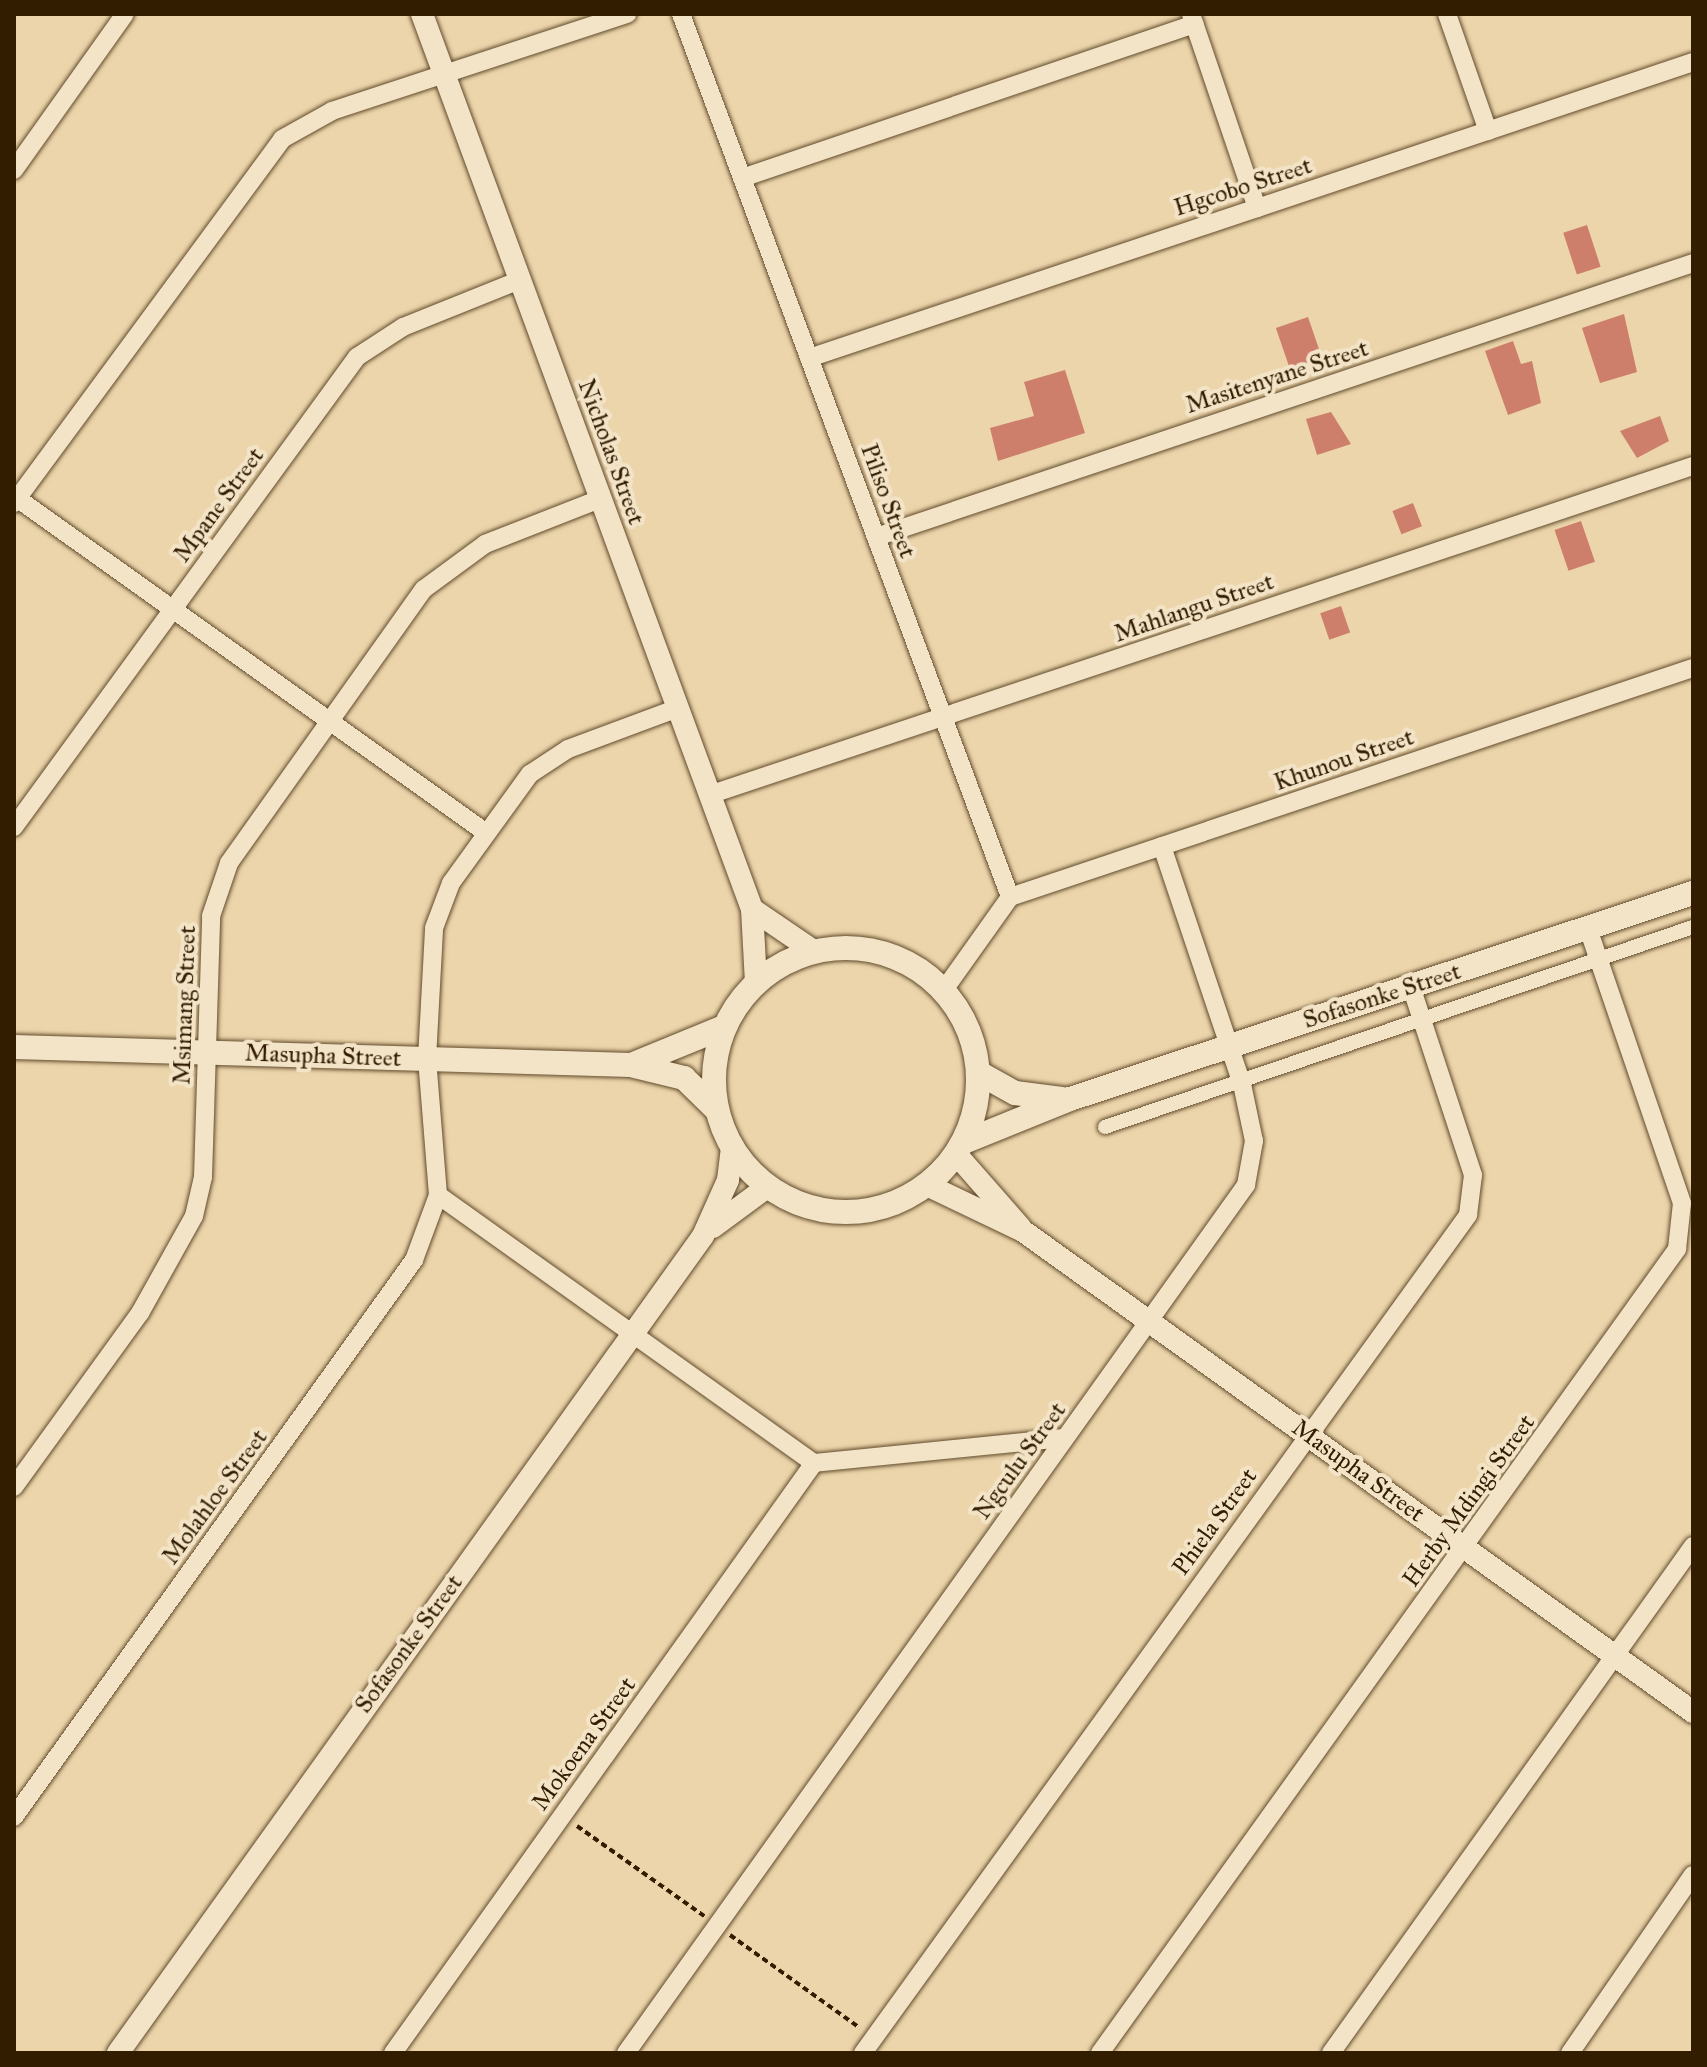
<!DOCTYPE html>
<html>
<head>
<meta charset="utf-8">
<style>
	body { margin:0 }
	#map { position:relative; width:1707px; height:2067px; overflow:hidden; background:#ecd5ab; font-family:"IM FELL Great Primer",serif }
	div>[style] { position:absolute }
	.building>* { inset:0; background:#cd7f6b; transform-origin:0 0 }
	.path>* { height:4px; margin-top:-2px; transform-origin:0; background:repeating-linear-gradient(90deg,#331d00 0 6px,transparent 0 10px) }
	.roads { filter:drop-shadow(0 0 2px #614b2b) drop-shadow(0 0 2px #614b2b) }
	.pedestrian>* { height:14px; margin:-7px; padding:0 7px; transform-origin:7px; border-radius:7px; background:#f3e4c8 }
	.minor>* { height:18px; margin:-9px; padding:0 9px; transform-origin:9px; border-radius:9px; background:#f3e4c8 }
	.tertiary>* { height:22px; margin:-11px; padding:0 11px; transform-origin:11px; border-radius:11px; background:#f3e4c8 }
	.secondary>* { height:24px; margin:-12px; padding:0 12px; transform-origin:12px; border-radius:12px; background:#f3e4c8 }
	.secondary>.ring { margin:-12px; padding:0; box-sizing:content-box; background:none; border:24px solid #f3e4c8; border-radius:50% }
	span { translate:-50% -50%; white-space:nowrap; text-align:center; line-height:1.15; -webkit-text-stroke:8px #f3e4c8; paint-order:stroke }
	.street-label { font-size:24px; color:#331d00 }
	.frame { position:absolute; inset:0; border:16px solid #331d00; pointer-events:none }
</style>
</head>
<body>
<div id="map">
	<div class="building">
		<i style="left:1587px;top:225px;width:44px;height:25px;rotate:72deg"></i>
		<i style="clip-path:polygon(1624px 314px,1637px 372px,1600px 383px,1582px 328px)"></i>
		<i style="left:1308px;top:317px;width:43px;height:34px;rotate:71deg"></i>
		<i style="clip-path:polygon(1513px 341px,1521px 364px,1532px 361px,1541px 403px,1508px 415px,1485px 351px)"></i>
		<i style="clip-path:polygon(1065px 370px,1085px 433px,998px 461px,990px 428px,1034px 416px,1024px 382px)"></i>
		<i style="clip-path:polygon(1331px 412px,1351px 444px,1317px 455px,1306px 419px)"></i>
		<i style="clip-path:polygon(1660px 416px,1669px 441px,1637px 458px,1620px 431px)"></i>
		<i style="left:1413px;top:503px;width:25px;height:22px;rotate:69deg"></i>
		<i style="left:1581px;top:521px;width:43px;height:28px;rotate:71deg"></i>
		<i style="left:1341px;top:606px;width:28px;height:22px;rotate:71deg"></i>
	</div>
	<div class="path">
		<i style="left:577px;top:1826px;width:156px;rotate:35.3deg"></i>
		<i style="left:730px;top:1935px;width:160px;rotate:35.6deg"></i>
	</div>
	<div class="roads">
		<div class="pedestrian">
			<i style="left:1105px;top:1127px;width:621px;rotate:-18.79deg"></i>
		</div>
		<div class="minor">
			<i style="left:681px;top:14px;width:942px;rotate:69.56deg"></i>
			<i style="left:1191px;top:14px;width:205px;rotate:71.2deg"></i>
			<i style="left:1447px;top:14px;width:124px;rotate:70.7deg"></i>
			<i style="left:14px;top:170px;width:191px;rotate:-54.6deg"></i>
			<i style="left:742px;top:178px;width:478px;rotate:-18.8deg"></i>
			<i style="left:809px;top:358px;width:932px;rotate:-18.51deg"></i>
			<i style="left:14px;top:496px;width:579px;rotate:35.5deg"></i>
			<i style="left:14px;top:503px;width:452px;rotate:-53.6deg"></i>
			<i style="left:282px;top:139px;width:57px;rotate:-29.2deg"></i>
			<i style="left:332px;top:111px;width:311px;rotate:-18.2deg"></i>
			<i style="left:876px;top:537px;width:862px;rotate:-18.54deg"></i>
			<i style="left:709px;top:795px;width:1038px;rotate:-18.49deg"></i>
			<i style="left:14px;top:827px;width:582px;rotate:-53.88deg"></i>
			<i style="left:357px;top:357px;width:55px;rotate:-33.1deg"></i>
			<i style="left:403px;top:327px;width:126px;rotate:-21.9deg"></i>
			<i style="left:1010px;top:897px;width:720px;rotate:-18.54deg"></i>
			<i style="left:944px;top:990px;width:114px;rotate:-54.6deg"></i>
			<i style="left:438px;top:1195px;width:462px;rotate:35.5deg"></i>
			<i style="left:814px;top:1463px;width:252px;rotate:-5.7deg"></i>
			<i style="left:14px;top:1487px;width:215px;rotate:-54.1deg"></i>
			<i style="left:140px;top:1313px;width:111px;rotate:-60.9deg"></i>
			<i style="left:194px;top:1216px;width:40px;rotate:-77deg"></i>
			<i style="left:203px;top:1177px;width:261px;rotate:-88.2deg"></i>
			<i style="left:211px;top:916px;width:56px;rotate:-71.2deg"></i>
			<i style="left:229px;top:863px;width:336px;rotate:-54.6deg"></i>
			<i style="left:424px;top:589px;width:76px;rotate:-36.4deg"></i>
			<i style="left:485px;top:544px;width:123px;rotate:-21.4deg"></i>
			<i style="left:14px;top:1817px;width:686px;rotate:-54.32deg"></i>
			<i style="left:414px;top:1260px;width:69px;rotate:-69.7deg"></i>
			<i style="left:438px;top:1195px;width:136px;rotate:-94.6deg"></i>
			<i style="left:427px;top:1059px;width:131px;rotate:-86.9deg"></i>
			<i style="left:434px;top:928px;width:48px;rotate:-69.3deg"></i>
			<i style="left:451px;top:883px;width:135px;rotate:-54.1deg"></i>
			<i style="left:530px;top:774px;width:45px;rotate:-33.3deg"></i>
			<i style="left:568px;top:749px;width:117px;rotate:-20.4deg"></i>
			<i style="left:393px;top:2053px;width:725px;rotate:-54.49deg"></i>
			<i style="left:626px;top:2053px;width:1067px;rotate:-54.46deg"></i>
			<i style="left:1246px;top:1185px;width:45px;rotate:-79.7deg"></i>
			<i style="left:1254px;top:1141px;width:58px;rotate:-101.9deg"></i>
			<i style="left:1242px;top:1084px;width:251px;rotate:-108.6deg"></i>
			<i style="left:863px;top:2053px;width:1034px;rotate:-54.17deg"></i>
			<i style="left:1468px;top:1215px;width:40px;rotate:-82.9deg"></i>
			<i style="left:1473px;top:1175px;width:199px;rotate:-108.2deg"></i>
			<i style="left:1100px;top:2053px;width:990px;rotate:-54.33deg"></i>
			<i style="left:1677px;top:1249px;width:46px;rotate:-83.8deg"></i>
			<i style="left:1682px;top:1203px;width:291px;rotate:-108.9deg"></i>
			<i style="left:1331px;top:2053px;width:623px;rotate:-54.47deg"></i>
			<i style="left:1570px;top:2053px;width:216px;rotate:-55.4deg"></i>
		</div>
		<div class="tertiary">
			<i style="left:422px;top:14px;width:954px;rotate:69.76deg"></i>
			<i style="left:752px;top:909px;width:73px;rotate:86.9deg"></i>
			<i style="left:752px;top:909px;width:76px;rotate:34.3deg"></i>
			<i style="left:956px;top:1154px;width:97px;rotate:48.8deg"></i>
			<i style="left:927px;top:1185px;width:106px;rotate:25.6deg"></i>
			<i style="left:1023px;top:1231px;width:825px;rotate:35.67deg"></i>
			<i style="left:713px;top:1227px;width:67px;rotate:-36.5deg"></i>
			<i style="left:118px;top:2053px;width:1005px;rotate:-54.4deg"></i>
			<i style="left:703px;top:1236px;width:61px;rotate:-65.9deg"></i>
			<i style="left:728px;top:1180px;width:32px;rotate:-83deg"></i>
		</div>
		<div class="secondary">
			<i class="ring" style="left:714px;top:948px;width:240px;height:240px"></i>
			<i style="left:14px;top:1047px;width:617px;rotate:1.67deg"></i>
			<i style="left:631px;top:1065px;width:55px;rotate:13.8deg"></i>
			<i style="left:684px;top:1078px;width:45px;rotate:44.1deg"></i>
			<i style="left:631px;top:1065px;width:100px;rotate:-22.2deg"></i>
			<i style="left:979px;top:1073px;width:41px;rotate:29.1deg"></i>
			<i style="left:1015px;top:1093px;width:47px;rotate:7.3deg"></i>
			<i style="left:964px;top:1142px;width:114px;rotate:-22.1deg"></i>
			<i style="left:1070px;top:1099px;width:656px;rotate:-18.3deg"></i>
		</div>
	</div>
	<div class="street-label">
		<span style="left:1243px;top:187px;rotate:-18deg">Hgcobo Street</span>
		<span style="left:1277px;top:377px;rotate:-18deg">Masitenyane Street</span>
		<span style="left:611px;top:452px;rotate:70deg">Nicholas Street</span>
		<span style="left:888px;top:501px;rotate:70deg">Piliso Street</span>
		<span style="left:219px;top:505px;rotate:-54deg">Mpane Street</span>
		<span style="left:1194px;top:608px;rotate:-19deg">Mahlangu Street</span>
		<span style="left:1344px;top:760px;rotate:-19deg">Khunou Street</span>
		<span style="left:1382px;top:996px;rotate:-18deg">Sofasonke Street</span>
		<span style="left:185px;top:1005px;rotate:-88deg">Msimang Street</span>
		<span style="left:323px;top:1056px;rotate:2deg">Masupha Street</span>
		<span style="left:1020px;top:1461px;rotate:-54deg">Ngculu Street</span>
		<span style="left:1358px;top:1471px;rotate:36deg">Masupha Street</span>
		<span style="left:215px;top:1497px;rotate:-54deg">Molahloe Street</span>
		<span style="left:1469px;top:1501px;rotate:-54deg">Herby Mdingi Street</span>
		<span style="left:1215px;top:1522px;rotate:-54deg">Phiela Street</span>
		<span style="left:409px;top:1644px;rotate:-54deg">Sofasonke Street</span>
		<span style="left:584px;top:1744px;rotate:-54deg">Mokoena Street</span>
	</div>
	<div class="frame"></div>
</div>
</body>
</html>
